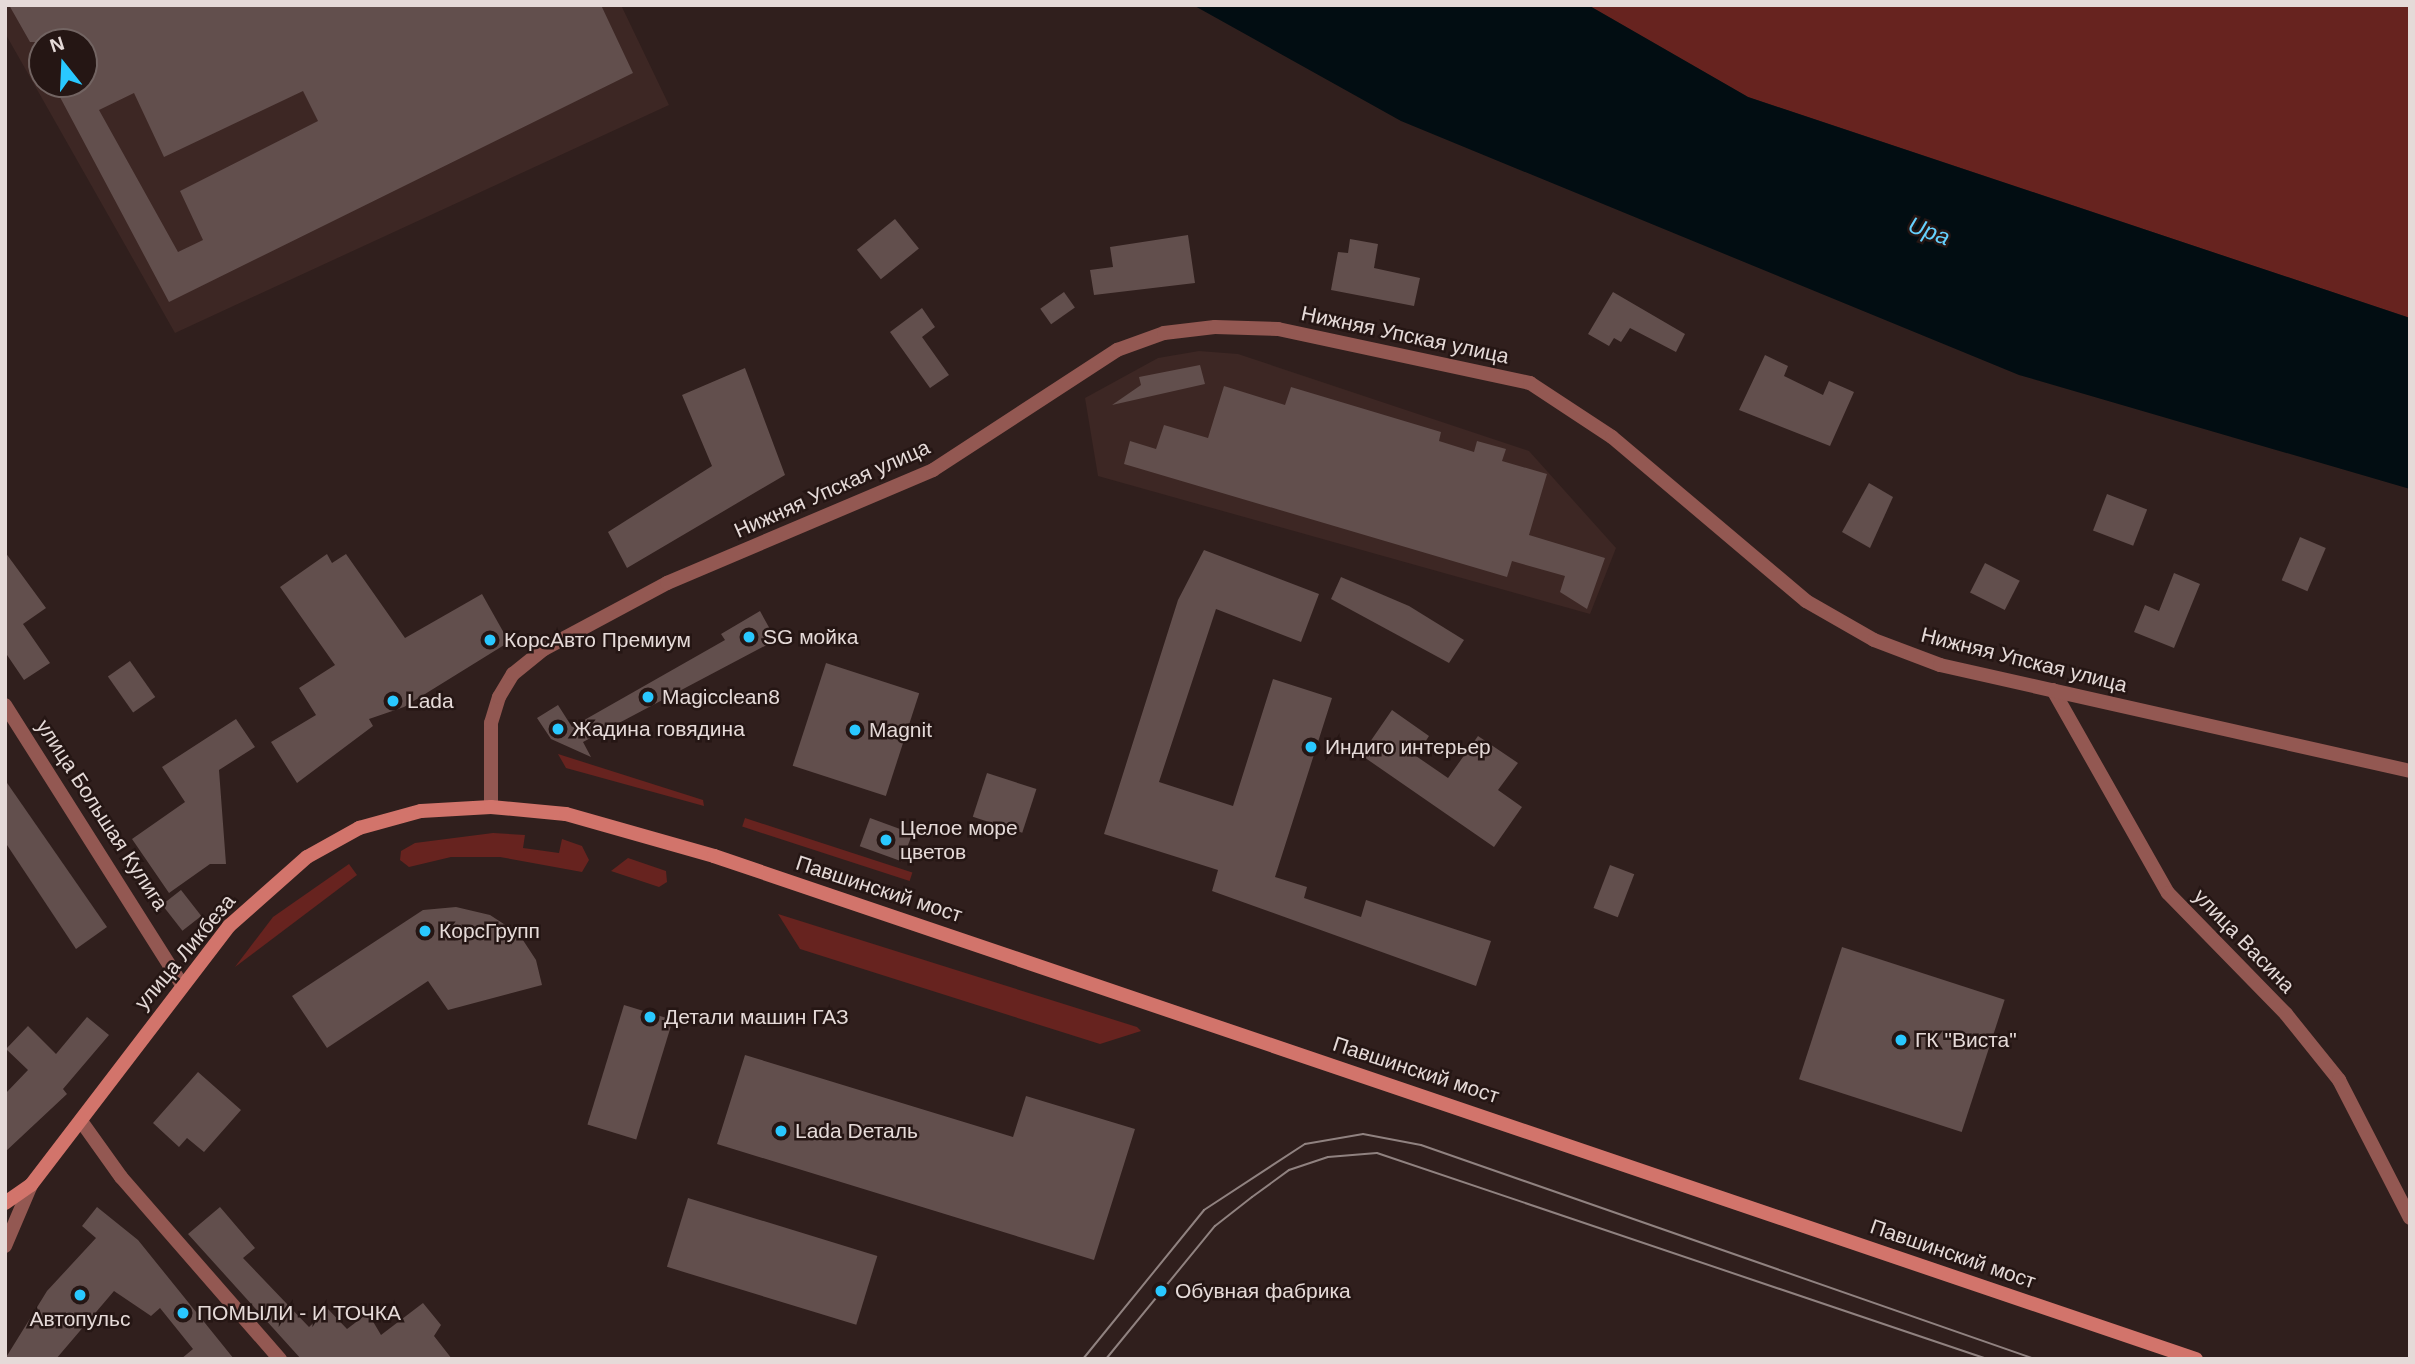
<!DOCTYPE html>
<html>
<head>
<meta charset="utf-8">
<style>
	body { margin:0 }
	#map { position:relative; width:2415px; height:1364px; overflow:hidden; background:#301f1d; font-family:Arial,sans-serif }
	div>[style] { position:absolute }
	.built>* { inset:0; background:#3d2724 }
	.green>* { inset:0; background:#67231f; transform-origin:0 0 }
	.water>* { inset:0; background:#020d12 }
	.building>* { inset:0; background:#624f4d; transform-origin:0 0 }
	.minor>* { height:14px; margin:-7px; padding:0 7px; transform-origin:7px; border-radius:7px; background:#935852 }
	.secondary>* { height:14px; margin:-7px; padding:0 7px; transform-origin:7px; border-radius:7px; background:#d2746b }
	.tram>* { height:2px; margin:-1px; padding:0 1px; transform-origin:1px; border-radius:1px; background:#908280 }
	.dots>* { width:19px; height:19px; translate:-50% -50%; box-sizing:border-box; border:4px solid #251614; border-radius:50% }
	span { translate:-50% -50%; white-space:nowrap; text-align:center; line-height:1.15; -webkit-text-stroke:5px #251614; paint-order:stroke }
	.street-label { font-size:21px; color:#e5dad8 }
	.poi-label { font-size:21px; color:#e5dad8 }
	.left { translate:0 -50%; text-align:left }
	.water-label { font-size:23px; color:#66d1fe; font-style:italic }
	.frame { position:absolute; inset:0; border:7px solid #e5dad8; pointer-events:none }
	.north { position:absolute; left:28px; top:28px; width:70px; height:70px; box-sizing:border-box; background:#251614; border:2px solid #726462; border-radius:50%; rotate:342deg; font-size:19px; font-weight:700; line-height:28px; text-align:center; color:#e5dad8 }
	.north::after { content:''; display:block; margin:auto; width:24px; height:32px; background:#29c8ff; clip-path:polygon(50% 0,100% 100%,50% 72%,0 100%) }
</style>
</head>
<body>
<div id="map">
	<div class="built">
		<i style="clip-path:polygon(evenodd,5px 5px,621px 5px,669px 105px,175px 333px,5px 33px,5px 5px,42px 42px,84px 42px,84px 84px,42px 84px,42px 42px)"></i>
		<i style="clip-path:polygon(1199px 351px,1238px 354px,1529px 451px,1616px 548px,1590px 614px,1098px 476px,1085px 398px,1158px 358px)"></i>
	</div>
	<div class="green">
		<i style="clip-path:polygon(1588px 5px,2410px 5px,2410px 318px,1748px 97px)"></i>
		<i style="clip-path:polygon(558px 754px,703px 800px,704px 806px,566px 768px)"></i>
		<i style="left:745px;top:818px;width:176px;height:9px;rotate:18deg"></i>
		<i style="clip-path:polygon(493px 833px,525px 835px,523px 848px,559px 853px,562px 839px,582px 846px,589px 860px,582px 872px,500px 857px,451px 857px,409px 867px,400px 860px,401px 851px,415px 843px)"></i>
		<i style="clip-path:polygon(628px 858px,666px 871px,667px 882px,659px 887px,611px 871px)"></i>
		<i style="clip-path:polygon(349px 864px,357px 875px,235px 967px,273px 917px)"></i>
		<i style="clip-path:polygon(778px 914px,1137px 1027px,1141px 1031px,1100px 1044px,800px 949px)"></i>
	</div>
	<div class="water">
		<i style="clip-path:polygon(1193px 5px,1588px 5px,1748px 97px,2410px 318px,2410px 489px,2019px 375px,1401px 121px)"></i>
	</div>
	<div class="building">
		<i style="clip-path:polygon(evenodd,9px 5px,601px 5px,633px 73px,169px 302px,53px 84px,84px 84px,84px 42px,30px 42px,9px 5px,303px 91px,318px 121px,180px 191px,203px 240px,178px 252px,99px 110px,134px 93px,164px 157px,303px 91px)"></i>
		<i style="left:895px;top:219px;width:38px;height:49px;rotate:51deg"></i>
		<i style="clip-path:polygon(1188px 235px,1195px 283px,1094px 295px,1090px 270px,1113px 267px,1110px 247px)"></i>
		<i style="clip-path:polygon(1350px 239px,1378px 244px,1374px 268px,1420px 278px,1414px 306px,1331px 290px,1338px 252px,1348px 253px)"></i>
		<i style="left:1064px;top:292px;width:19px;height:29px;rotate:55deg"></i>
		<i style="clip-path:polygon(1613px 292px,1685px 334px,1676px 352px,1630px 328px,1621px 342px,1614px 338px,1609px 346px,1588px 334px)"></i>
		<i style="clip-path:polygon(922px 308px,935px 327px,922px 337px,949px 375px,930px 388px,890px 332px)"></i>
		<i style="clip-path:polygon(1765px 355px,1788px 366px,1784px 376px,1823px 395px,1829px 381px,1854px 392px,1830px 446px,1739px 410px)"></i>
		<i style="clip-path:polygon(1200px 365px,1205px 384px,1112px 405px,1141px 385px,1139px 377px)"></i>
		<i style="clip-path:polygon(745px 368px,785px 475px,627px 568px,608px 532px,712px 466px,682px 395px)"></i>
		<i style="clip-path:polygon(1224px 386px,1285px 405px,1291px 387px,1441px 432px,1439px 441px,1474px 452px,1477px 441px,1506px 449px,1502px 461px,1547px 474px,1529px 535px,1605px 558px,1587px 609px,1560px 592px,1565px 576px,1512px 561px,1507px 577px,1124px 464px,1130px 441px,1156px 449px,1164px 425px,1208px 438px)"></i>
		<i style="clip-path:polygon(1869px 483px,1893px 497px,1870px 548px,1842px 532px)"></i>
		<i style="left:2107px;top:494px;width:43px;height:39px;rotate:21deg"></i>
		<i style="left:2300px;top:537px;width:28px;height:47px;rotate:23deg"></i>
		<i style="clip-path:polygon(1204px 550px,1319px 594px,1301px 642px,1216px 609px,1159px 782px,1233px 806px,1273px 679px,1332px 698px,1275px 877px,1307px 887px,1304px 898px,1361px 917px,1366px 900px,1491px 941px,1476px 986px,1212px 891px,1218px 870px,1104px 834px,1178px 600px)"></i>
		<i style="clip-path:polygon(5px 552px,46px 608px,23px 624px,50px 663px,24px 680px,5px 652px)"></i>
		<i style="clip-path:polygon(327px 554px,332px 563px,346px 554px,405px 638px,482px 594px,509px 642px,404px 707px,369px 719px,373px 726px,297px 783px,271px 742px,316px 715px,299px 688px,335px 665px,280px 587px)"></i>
		<i style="left:1985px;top:563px;width:39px;height:33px;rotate:27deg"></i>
		<i style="clip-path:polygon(2174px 573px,2200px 584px,2174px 648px,2134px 632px,2145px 605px,2159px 611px)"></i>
		<i style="clip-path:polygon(1341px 577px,1409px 606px,1464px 640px,1449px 663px,1331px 599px)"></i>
		<i style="clip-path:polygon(760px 611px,776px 640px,583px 742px,591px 757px,551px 739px,537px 718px,558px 705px,572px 727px,725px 640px,721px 634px)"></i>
		<i style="left:130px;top:661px;width:44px;height:27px;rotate:55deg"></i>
		<i style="left:826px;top:663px;width:98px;height:108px;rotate:18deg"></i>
		<i style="clip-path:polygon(1392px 710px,1429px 736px,1416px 756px,1448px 778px,1478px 736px,1518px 763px,1498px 790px,1522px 807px,1494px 847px,1361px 755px)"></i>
		<i style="clip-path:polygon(236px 719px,255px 747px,219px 770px,226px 864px,210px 864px,169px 893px,132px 839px,185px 802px,162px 767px)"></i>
		<i style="left:987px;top:773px;width:52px;height:46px;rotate:18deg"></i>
		<i style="clip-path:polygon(5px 780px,107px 927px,76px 949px,5px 842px)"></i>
		<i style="left:870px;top:818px;width:45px;height:30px;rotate:20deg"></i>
		<i style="left:1610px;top:865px;width:26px;height:46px;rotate:21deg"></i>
		<i style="left:181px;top:890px;width:33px;height:24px;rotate:52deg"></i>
		<i style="clip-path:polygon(456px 907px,490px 915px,519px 934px,536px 960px,542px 985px,448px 1010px,428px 981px,327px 1048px,292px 996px,423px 910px)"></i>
		<i style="left:1842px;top:947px;width:171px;height:139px;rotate:18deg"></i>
		<i style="left:624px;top:1005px;width:51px;height:125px;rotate:17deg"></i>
		<i style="clip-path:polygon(87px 1017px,109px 1035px,63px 1089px,67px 1094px,5px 1152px,5px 1094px,28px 1070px,6px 1049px,28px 1026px,56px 1054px)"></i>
		<i style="clip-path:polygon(745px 1055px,1013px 1137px,1026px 1096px,1135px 1129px,1094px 1260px,717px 1144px)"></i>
		<i style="clip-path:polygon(198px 1072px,241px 1110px,204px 1152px,187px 1138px,179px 1147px,153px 1123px)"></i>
		<i style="left:688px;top:1198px;width:198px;height:72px;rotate:17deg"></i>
		<i style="clip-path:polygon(97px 1207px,138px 1240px,234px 1359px,181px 1359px,193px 1349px,160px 1308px,151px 1316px,114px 1291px,56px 1359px,5px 1359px,47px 1291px,96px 1238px,82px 1226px)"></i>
		<i style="clip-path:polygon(220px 1207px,255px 1248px,243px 1258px,309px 1327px,328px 1309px,347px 1329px,368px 1313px,381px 1335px,423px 1303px,441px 1325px,434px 1336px,452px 1359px,301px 1359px,188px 1234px)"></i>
	</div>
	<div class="minor">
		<i style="left:2053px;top:690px;width:233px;rotate:60.5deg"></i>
		<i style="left:2168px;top:893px;width:169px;rotate:45.7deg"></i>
		<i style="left:2286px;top:1014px;width:85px;rotate:51.2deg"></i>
		<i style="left:2339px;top:1080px;width:155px;rotate:62.8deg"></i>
		<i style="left:5px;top:705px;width:331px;rotate:57.7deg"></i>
		<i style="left:491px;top:807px;width:84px;rotate:-90deg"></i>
		<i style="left:491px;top:723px;width:27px;rotate:-73deg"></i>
		<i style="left:499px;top:697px;width:27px;rotate:-59deg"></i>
		<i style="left:513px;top:674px;width:40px;rotate:-39deg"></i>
		<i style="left:544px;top:649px;width:140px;rotate:-28.2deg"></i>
		<i style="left:667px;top:583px;width:289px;rotate:-23deg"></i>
		<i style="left:933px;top:470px;width:220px;rotate:-33.1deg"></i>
		<i style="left:1117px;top:350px;width:50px;rotate:-19.9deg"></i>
		<i style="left:1164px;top:333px;width:51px;rotate:-6.7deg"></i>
		<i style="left:1215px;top:327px;width:63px;rotate:1.8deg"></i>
		<i style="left:1278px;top:329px;width:258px;rotate:12.1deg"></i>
		<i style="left:1530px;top:383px;width:98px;rotate:33.4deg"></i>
		<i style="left:1612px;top:437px;width:254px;rotate:40.2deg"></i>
		<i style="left:1806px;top:601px;width:78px;rotate:29.8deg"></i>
		<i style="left:1874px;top:640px;width:71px;rotate:20.7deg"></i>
		<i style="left:1940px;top:665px;width:482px;rotate:12.7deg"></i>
		<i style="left:81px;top:1121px;width:69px;rotate:54.5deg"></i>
		<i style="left:121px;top:1177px;width:242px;rotate:48.9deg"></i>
		<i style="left:5px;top:1246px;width:66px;rotate:-66.9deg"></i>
	</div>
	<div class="secondary">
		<i style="left:5px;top:1203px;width:32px;rotate:-35deg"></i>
		<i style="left:31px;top:1185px;width:326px;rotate:-52.6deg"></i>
		<i style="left:229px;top:926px;width:104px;rotate:-41.5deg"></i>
		<i style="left:307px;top:857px;width:60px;rotate:-29.1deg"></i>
		<i style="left:359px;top:828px;width:64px;rotate:-15.3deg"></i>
		<i style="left:421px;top:811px;width:70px;rotate:-3.3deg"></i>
		<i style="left:491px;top:807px;width:75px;rotate:5.3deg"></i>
		<i style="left:566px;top:814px;width:154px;rotate:15.8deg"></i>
		<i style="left:714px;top:856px;width:1565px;rotate:18.75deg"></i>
	</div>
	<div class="tram">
		<i style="left:1083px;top:1359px;width:192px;rotate:-50.9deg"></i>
		<i style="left:1204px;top:1210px;width:121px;rotate:-33.2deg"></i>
		<i style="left:1305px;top:1144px;width:59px;rotate:-9.8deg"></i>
		<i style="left:1363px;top:1134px;width:59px;rotate:10.7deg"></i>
		<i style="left:1421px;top:1145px;width:650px;rotate:19.22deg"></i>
		<i style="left:1106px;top:1359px;width:172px;rotate:-50.7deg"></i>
		<i style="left:1215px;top:1226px;width:47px;rotate:-38.1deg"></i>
		<i style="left:1252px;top:1197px;width:46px;rotate:-36.1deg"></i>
		<i style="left:1289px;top:1170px;width:41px;rotate:-18.4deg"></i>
		<i style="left:1328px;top:1157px;width:49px;rotate:-4.7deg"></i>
		<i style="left:1377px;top:1153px;width:644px;rotate:18.66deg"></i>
	</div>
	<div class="dots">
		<i style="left:749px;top:637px;background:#29c8ff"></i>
		<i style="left:490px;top:640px;background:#29c8ff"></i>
		<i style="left:648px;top:697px;background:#29c8ff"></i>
		<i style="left:393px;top:701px;background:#29c8ff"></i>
		<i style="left:558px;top:729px;background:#29c8ff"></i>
		<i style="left:855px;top:730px;background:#29c8ff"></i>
		<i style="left:1311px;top:747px;background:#29c8ff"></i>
		<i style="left:886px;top:840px;background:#29c8ff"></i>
		<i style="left:425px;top:931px;background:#29c8ff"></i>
		<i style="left:650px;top:1017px;background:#29c8ff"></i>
		<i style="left:1901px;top:1040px;background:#29c8ff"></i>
		<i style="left:781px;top:1131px;background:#29c8ff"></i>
		<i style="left:1161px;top:1291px;background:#29c8ff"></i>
		<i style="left:80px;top:1295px;background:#29c8ff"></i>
		<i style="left:183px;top:1313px;background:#29c8ff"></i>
	</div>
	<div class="street-label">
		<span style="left:1405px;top:335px;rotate:12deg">Нижняя Упская улица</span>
		<span style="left:832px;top:489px;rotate:-24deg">Нижняя Упская улица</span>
		<span style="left:2024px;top:660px;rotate:14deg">Нижняя Упская улица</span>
		<span style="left:102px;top:815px;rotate:57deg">улица Большая Кулига</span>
		<span style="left:879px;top:889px;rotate:18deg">Павшинский мост</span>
		<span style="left:2244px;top:941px;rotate:46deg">улица Васина</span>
		<span style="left:185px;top:952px;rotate:-50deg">улица Ликбеза</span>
		<span style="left:1416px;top:1070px;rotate:18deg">Павшинский мост</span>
		<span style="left:1953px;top:1254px;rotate:19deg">Павшинский мост</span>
	</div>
	<div class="poi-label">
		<span class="left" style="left:763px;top:637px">SG мойка</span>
		<span class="left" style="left:504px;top:640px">КорсАвто Премиум</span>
		<span class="left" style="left:662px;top:697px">Magicclean8</span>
		<span class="left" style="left:407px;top:701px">Lada</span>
		<span class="left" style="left:572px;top:729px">Жадина говядина</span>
		<span class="left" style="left:869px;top:730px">Magnit</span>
		<span class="left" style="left:1325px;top:747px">Индиго интерьер</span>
		<span class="left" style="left:900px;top:840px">Целое море<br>цветов</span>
		<span class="left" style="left:439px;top:931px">КорсГрупп</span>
		<span class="left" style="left:664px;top:1017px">Детали машин ГАЗ</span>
		<span class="left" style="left:1915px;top:1040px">ГК "Виста"</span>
		<span class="left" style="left:795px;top:1131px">Lada Dеталь</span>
		<span class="left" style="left:1175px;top:1291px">Обувная фабрика</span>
		<span class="left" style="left:197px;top:1313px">ПОМЫЛИ - И ТОЧКА</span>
		<span style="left:80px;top:1319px">Автопульс</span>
	</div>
	<div class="water-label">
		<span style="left:1929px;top:231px;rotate:20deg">Upa</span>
	</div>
	<div class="frame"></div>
	<div class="north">N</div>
</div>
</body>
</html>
